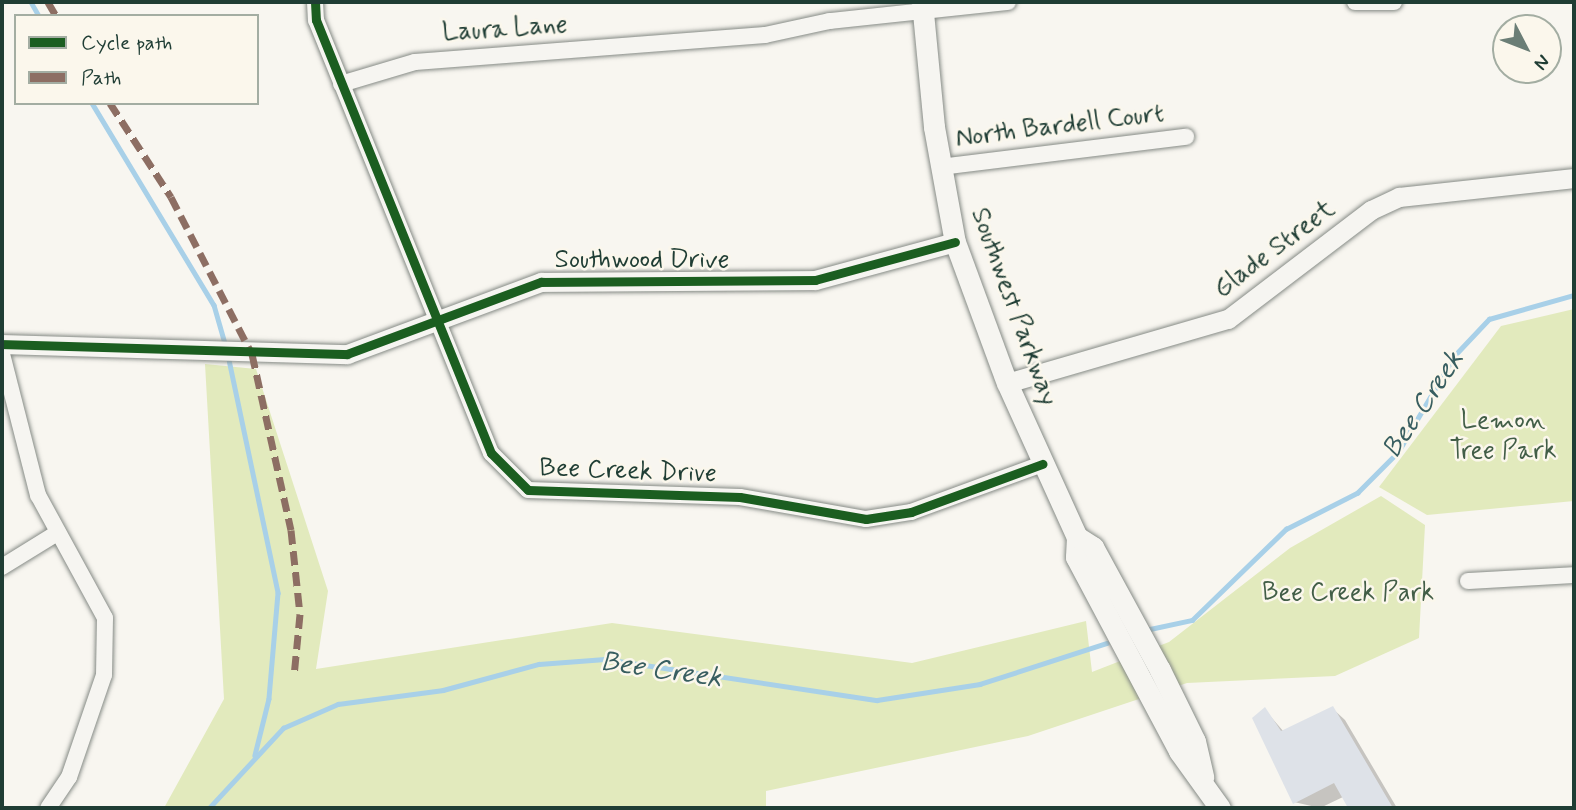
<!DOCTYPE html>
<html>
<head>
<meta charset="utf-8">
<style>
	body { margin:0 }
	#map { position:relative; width:1576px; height:810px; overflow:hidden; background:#f8f6f0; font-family:Mynerve,sans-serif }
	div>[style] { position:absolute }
	.green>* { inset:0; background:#e2eabd }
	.shadow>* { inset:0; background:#0003 }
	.stream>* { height:4.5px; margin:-2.25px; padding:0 2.25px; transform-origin:2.25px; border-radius:2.25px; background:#a8d0e8 }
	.building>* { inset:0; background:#dee2e8 }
	.path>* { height:2.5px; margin-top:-1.25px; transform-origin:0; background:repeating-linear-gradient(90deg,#b2b5b1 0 2px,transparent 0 7px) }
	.roads { filter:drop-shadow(0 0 2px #868b86) drop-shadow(0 0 2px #868b86) }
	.minor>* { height:16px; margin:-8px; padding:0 8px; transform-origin:8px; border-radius:8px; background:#f6f5f1 }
	.tertiary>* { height:19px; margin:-9.5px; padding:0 9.5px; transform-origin:9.5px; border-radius:9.5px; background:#f6f5f1 }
	.secondary>* { height:21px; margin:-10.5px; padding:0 10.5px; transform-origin:10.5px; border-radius:10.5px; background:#f6f5f1 }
	.quiet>* { height:7px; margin-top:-3.5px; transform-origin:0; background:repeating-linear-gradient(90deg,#8d6e63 0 14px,transparent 0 21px) }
	.cycleway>* { height:9px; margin:-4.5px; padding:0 4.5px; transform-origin:4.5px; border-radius:4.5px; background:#1b5e20 }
	span { translate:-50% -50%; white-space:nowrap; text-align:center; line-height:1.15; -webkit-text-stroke:5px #fbf7ec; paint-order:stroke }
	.street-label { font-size:26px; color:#1f3d34 }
	.park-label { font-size:26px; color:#425e47 }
	.water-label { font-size:28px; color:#385e60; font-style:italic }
	.frame { position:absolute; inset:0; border:4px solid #1f3d34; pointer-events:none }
	.legend { position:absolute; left:14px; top:14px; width:245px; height:91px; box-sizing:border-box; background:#fbf7ec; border:2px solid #a3ada2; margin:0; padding:9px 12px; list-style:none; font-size:21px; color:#1f3d34 }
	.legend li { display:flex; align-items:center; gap:14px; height:35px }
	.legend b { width:35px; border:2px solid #a3ada2 }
	.north { position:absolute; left:1492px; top:14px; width:70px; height:70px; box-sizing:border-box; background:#fbf7ec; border:2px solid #a3ada2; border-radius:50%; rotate:132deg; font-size:19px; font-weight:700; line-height:28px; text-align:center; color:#1f3d34 }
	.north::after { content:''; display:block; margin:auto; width:24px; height:32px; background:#6b7e76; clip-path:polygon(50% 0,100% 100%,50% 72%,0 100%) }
</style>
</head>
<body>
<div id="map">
	<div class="green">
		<i style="clip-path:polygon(1574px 309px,1574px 501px,1427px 515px,1379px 487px,1501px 326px)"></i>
		<i style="clip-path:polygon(205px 364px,256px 369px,328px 591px,316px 669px,612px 623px,912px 663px,1086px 621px,1092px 672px,1169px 642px,1290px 548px,1381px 496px,1425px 525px,1419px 638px,1335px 676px,1187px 683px,1028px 736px,766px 791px,766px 808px,164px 808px,224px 699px)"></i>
	</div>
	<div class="shadow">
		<i style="clip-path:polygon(1332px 708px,1345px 720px,1397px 808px,1350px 808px,1343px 797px,1320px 808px,1294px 802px,1265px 710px,1284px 732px)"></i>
	</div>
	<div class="stream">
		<i style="left:31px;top:2px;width:16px;rotate:60deg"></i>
		<i style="left:92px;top:103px;width:236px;rotate:58.9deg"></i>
		<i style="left:214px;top:305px;width:40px;rotate:74deg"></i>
		<i style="left:228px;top:355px;width:243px;rotate:78.1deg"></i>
		<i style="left:278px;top:593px;width:106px;rotate:94.9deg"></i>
		<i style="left:269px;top:699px;width:58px;rotate:104deg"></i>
		<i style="left:1150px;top:629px;width:43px;rotate:-12.1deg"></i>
		<i style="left:1192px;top:620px;width:131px;rotate:-44.1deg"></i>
		<i style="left:1286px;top:529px;width:80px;rotate:-26.9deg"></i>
		<i style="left:1357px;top:493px;width:58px;rotate:-45deg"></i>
		<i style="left:1398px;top:452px;width:111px;rotate:-59.7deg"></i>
		<i style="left:1454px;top:356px;width:51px;rotate:-46.6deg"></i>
		<i style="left:1489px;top:319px;width:88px;rotate:-15.8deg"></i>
		<i style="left:209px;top:808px;width:109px;rotate:-47.2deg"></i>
		<i style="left:283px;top:728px;width:60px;rotate:-23.6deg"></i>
		<i style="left:338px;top:704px;width:106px;rotate:-7.6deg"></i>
		<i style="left:443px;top:690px;width:99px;rotate:-15.2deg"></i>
		<i style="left:539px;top:664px;width:66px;rotate:-4.3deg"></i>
		<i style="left:605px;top:659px;width:275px;rotate:8.6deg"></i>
		<i style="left:877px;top:700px;width:104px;rotate:-8.8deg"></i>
		<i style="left:980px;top:684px;width:133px;rotate:-17.9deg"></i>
	</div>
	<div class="building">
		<i style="clip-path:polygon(1333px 706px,1393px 808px,1348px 808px,1334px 783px,1293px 804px,1252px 718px,1265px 707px,1281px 731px)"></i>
	</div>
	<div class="path">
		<i style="left:492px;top:808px;width:2px;rotate:-90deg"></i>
	</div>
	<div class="roads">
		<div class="minor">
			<i style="left:315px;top:2px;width:18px;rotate:87deg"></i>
			<i style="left:316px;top:20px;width:467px;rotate:68deg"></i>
			<i style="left:491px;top:453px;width:52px;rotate:45deg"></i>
			<i style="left:528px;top:490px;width:212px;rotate:1.9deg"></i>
			<i style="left:740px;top:497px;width:128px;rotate:9.9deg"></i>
			<i style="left:866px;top:519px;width:46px;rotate:-8.8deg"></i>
			<i style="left:911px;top:512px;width:140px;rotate:-20.1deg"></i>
			<i style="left:1355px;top:2px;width:39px"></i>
			<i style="left:341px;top:84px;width:77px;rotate:-16.6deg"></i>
			<i style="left:415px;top:62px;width:351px;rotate:-4.4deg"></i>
			<i style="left:765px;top:35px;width:66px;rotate:-12.2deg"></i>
			<i style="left:830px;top:21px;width:179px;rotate:-6.1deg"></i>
			<i style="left:940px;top:167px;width:248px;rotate:-7deg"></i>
			<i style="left:2px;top:354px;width:146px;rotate:75.7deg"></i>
			<i style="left:38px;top:495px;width:140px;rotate:61.4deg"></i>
			<i style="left:105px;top:618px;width:57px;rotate:91deg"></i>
			<i style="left:104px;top:675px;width:108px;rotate:108.9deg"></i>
			<i style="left:69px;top:777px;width:37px;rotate:124deg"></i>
			<i style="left:2px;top:567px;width:65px;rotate:-31.7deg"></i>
			<i style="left:1468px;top:581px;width:106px;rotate:-3.2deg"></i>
		</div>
		<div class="tertiary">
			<i style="left:2px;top:344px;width:345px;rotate:1.7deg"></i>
			<i style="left:347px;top:354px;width:207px;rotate:-20.4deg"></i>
			<i style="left:541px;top:282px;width:274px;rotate:-0.4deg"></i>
			<i style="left:815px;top:280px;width:145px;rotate:-15.2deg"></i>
			<i style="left:1007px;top:383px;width:230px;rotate:-16.2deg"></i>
			<i style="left:1228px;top:319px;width:180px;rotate:-37.3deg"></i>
			<i style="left:1371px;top:210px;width:31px;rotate:-25deg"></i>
			<i style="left:1399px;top:197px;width:176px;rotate:-6.2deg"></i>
		</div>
		<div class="secondary">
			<i style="left:922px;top:2px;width:126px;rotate:84.5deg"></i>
			<i style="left:934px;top:127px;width:117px;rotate:79.7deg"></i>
			<i style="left:955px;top:242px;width:150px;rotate:69.8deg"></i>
			<i style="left:1007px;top:383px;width:169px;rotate:65.6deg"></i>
			<i style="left:1077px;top:537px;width:20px;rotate:93deg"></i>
			<i style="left:1076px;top:557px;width:220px;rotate:62deg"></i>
			<i style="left:1179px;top:751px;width:70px;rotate:54.3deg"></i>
			<i style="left:1077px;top:537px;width:19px;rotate:32deg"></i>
			<i style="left:1093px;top:547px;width:140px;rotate:61.4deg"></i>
			<i style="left:1160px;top:670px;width:79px;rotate:63.8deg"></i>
			<i style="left:1195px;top:741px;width:37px;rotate:77deg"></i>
		</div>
	</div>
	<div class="quiet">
		<i style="left:48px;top:2px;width:16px;rotate:60deg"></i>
		<i style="left:110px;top:103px;width:112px;rotate:57deg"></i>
		<i style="left:171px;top:197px;width:177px;rotate:62.7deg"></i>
		<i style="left:252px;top:354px;width:180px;rotate:77.5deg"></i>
		<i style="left:291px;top:530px;width:84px;rotate:83.9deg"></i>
		<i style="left:300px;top:614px;width:62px;rotate:95.5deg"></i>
	</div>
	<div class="cycleway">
		<i style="left:315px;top:2px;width:18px;rotate:87deg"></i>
		<i style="left:316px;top:20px;width:467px;rotate:68deg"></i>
		<i style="left:491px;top:453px;width:52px;rotate:45deg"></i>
		<i style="left:528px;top:490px;width:212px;rotate:1.9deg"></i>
		<i style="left:740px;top:497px;width:128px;rotate:9.9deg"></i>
		<i style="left:866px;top:519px;width:46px;rotate:-8.8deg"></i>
		<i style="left:911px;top:512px;width:140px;rotate:-20.1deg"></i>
		<i style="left:2px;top:344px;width:345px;rotate:1.7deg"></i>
		<i style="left:347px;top:354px;width:207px;rotate:-20.4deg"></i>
		<i style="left:541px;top:282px;width:274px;rotate:-0.4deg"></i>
		<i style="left:815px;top:280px;width:145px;rotate:-15.2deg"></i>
	</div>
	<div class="street-label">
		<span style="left:505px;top:30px;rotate:-4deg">Laura Lane</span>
		<span style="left:1060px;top:127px;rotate:-7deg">North Bardell Court</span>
		<span style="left:1275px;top:250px;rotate:-37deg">Glade Street</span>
		<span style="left:642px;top:261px">Southwood Drive</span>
		<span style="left:1013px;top:307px;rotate:70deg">Southwest Parkway</span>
		<span style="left:628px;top:472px;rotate:2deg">Bee Creek Drive</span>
	</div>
	<div class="park-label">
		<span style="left:1503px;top:437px">Lemon<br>Tree Park</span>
		<span style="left:1348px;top:594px">Bee Creek Park</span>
	</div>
	<div class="water-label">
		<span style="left:1424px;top:405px;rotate:-56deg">Bee Creek</span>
		<span style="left:661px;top:671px;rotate:8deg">Bee Creek</span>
	</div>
	<div class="frame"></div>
	<ul class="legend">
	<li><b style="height:9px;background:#1b5e20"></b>Cycle path</li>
	<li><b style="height:9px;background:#8d6e63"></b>Path</li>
	</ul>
	<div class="north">N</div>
</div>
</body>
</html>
